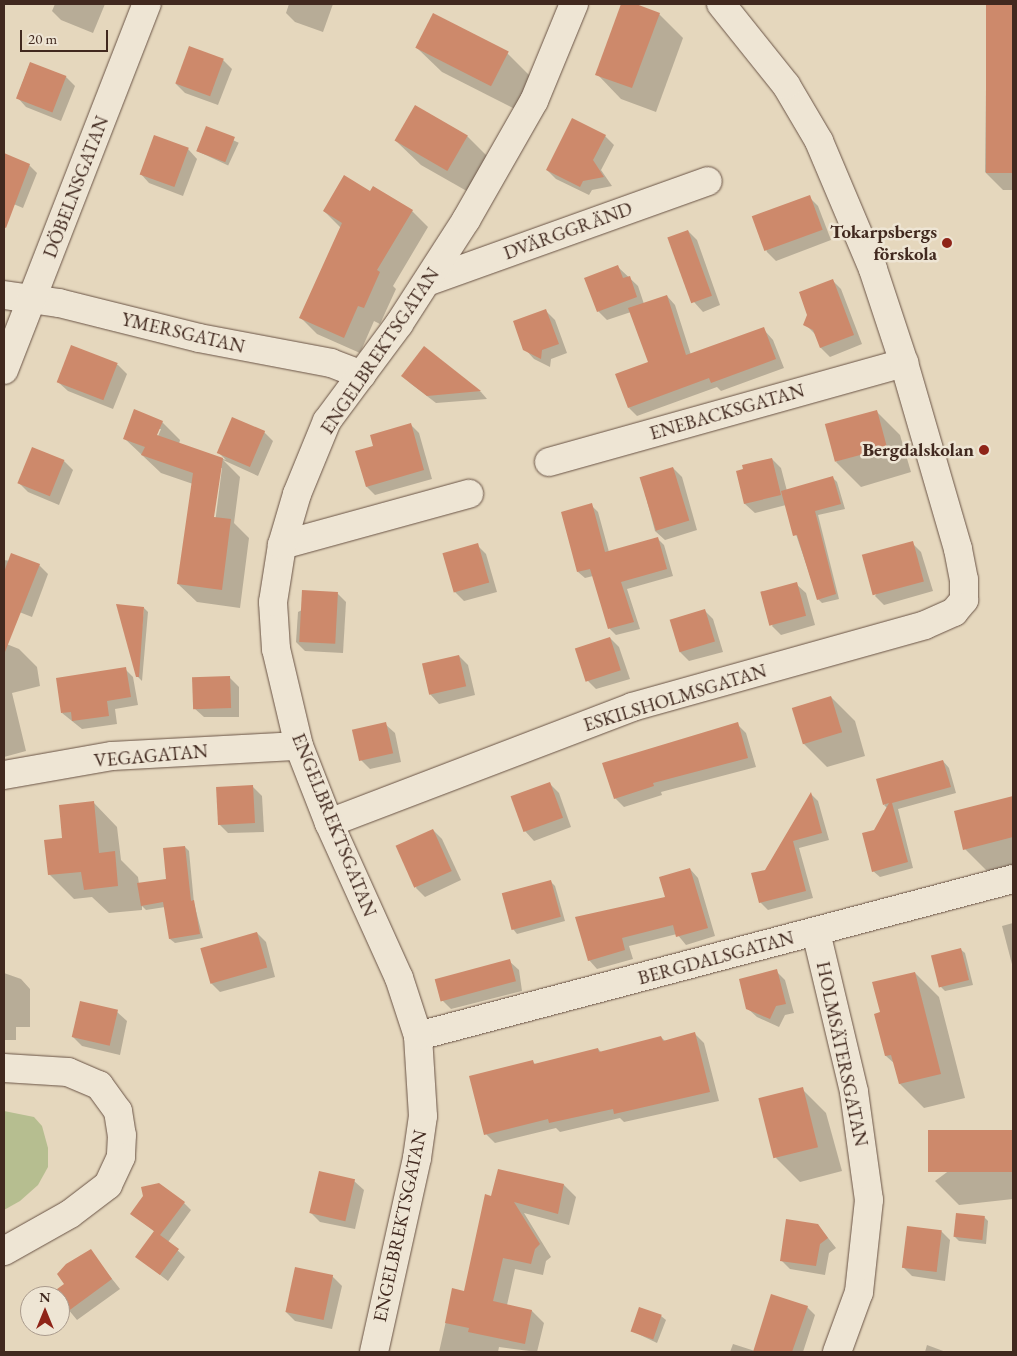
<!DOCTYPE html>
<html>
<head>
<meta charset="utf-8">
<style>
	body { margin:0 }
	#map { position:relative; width:1017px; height:1356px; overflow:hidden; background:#e5d7bd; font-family:"EB Garamond",serif }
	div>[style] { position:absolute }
	.green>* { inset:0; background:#b6be90 }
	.shadow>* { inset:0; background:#0003; transform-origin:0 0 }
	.building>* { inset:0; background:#cd896b; transform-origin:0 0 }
	.roads { filter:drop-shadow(0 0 1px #6a5446) drop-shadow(0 0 1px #6a5446) }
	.minor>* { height:28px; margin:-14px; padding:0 14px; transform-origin:14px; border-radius:14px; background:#eee5d4 }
	.tertiary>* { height:28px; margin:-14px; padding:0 14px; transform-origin:14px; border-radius:14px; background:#eee5d4 }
	.dots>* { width:14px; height:14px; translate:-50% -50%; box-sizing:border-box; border:2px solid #eee5d4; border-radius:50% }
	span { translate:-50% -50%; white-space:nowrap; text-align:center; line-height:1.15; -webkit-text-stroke:5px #eee5d4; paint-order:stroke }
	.street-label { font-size:19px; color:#41291f }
	.poi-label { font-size:19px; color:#41291f; font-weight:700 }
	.right { translate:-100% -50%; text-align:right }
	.frame { position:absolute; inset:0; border:5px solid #41291f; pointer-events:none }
	.north { position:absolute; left:20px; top:1286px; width:50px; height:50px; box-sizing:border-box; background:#eee5d4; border:1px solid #a99a8c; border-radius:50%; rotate:0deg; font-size:14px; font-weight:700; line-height:20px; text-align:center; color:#41291f }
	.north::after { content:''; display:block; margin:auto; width:18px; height:22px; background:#8f2418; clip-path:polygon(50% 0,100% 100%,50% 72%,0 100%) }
	.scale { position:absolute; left:20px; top:30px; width:88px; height:22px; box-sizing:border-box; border:2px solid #41291f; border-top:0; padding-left:6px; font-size:15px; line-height:18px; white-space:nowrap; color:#41291f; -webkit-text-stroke:4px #eee5d4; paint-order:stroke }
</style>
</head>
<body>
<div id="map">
	<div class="green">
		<i style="clip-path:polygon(4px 1111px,34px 1117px,42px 1126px,48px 1148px,48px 1167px,38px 1185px,20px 1201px,4px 1210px)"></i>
	</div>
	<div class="shadow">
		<i style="clip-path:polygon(55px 4px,105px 4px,93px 33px,61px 20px,52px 11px)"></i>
		<i style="clip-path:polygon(289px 4px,333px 4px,323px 32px,295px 22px,286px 13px)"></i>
		<i style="clip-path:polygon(622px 4px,633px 4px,659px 14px,683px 38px,656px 112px,621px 99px,597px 74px)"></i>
		<i style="clip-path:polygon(987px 4px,1013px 4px,1013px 190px,1003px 190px,985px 172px)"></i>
		<i style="clip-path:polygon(417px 48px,507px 53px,531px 77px,515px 109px,442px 72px)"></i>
		<i style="clip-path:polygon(223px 60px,232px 69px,218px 105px,185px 93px,176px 84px)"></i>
		<i style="clip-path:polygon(30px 63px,66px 77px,75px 86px,61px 121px,26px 107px,17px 97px)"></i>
		<i style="left:207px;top:128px;width:35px;height:25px;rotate:25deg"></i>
		<i style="clip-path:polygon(467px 136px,491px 160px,472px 194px,421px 165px,396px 141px)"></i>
		<i style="clip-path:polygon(605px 136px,614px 145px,601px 170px,612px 186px,592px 190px,589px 195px,556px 179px,547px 170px)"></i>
		<i style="clip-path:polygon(188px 149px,197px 159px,183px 196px,149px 183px,140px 173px)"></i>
		<i style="clip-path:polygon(4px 155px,29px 165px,37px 173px,23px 208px,4px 200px)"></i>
		<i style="clip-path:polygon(373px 188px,412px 211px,428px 227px,393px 286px,396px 289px,380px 324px,374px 321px,360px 353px,317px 334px,301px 318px,341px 228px,324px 211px,371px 193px)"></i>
		<i style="clip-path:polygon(809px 197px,818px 206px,831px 240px,776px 261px,767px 252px,754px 218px)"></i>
		<i style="clip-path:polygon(688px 231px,697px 240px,720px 305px,703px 312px,694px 302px)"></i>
		<i style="clip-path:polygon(618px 267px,638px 286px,644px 304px,667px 296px,675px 305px,691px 355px,765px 331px,773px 340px,784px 368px,721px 391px,717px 387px,637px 416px,629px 408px,650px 362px,631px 312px,607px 320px,598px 311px)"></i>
		<i style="clip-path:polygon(832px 280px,841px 289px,862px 344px,830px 357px,821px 348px,816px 335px,805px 324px)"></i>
		<i style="clip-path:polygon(546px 311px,555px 320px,567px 353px,551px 359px,550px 367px,534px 359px,525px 349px)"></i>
		<i style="clip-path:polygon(72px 347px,118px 365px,127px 374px,113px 409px,68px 391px,58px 382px)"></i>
		<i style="clip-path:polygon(424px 348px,481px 392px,487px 399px,436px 403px,410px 383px,403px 376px)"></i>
		<i style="clip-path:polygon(876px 411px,900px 435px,911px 472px,861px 487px,836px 462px)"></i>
		<i style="clip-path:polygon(evenodd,162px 422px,180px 440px,179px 444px,226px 460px,218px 452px,264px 432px,273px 441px,258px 476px,223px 460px,240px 477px,234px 523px,249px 538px,240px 608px,197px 602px,178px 584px,193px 484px,161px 473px,124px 438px,162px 422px,158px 429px,161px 429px,156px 441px,154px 440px,158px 429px,162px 422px,220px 468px,222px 468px,215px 523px,212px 523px,220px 468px)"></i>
		<i style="clip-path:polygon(410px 424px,419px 433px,432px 479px,375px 495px,367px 487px,375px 447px)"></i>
		<i style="clip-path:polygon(772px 459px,781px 468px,787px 491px,833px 478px,837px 482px,845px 509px,818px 515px,839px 599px,822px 603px,818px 599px,786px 505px,755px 513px,745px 504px,737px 472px)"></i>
		<i style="clip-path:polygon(64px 461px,73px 470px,59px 505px,28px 492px,19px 483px)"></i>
		<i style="clip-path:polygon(673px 468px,682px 477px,697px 530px,665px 540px,655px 531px,641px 478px)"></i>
		<i style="clip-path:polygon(591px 505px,598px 512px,609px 552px,657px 538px,664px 545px,673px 576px,627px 589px,640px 629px,616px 635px,610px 629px,593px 576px,585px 578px,578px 572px)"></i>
		<i style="clip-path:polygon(912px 543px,921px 552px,933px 591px,884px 605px,875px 596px)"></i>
		<i style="clip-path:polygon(477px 545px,486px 554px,497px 592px,464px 601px,455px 592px)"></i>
		<i style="clip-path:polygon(4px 560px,39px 565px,48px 574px,32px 617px,4px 606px)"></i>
		<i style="clip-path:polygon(796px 584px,806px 593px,815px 625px,781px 635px,772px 626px)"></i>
		<i style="clip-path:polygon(337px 593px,346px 602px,343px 653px,305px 651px,296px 642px,298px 612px)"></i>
		<i style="clip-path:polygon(144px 608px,148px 612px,142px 681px,137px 676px)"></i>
		<i style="clip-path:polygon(704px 610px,713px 619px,723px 652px,689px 661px,680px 652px)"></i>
		<i style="clip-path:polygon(610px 638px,619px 647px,630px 679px,596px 689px,587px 680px)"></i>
		<i style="clip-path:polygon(4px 643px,19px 649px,37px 667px,40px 686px,12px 693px,26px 751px,4px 757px)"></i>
		<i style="clip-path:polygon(459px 656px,468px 665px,475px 695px,439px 704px,430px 694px)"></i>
		<i style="clip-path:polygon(125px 669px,133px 677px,138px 705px,115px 709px,117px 724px,82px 729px,62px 713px)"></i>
		<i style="clip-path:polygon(230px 678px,239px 687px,239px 717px,204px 717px,194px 708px)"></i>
		<i style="clip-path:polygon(831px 697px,855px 721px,865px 756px,827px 767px,803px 743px)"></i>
		<i style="clip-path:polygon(385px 724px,395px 733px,401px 762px,370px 769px,361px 760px)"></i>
		<i style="clip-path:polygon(737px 724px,746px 733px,756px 767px,661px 792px,662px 795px,624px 807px,615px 798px)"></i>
		<i style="clip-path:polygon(943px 761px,949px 768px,956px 793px,898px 809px,913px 868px,880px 877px,873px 871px,875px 831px,888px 809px,884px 805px)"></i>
		<i style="clip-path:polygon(550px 784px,559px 793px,571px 827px,534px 841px,525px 831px)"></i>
		<i style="clip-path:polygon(253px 787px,262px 796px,264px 832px,228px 833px,219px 824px)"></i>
		<i style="clip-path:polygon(811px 794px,818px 801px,829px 840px,799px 848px,813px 898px,768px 910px,760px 902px,765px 871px)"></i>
		<i style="clip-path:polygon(1012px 798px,1013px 867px,989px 873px,965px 849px)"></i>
		<i style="clip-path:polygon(93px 802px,117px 827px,121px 860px,138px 877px,139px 884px,167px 880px,185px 847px,189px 851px,194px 903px,203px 938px,175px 943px,170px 939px,165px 907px,146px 910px,142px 906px,142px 910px,109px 913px,92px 897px,74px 899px,49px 874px,64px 839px)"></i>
		<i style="clip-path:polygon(433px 830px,442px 839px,461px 880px,425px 897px,416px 888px)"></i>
		<i style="clip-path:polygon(690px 869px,698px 878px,715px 936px,686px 945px,677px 934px,629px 946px,633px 959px,597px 969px,589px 960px,666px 898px)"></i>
		<i style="clip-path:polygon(551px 882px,555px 886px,565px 921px,517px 934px,513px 929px)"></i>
		<i style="clip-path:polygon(1013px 923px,1013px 968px,1002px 926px)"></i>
		<i style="clip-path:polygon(257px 933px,266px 942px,275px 977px,220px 992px,211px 983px)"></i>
		<i style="clip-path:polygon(960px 949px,965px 953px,973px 985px,945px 991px,941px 987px)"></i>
		<i style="clip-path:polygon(509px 961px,519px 970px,522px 991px,451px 1009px,442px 1000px)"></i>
		<i style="clip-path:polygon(776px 971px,785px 980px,794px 1013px,785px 1015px,779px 1027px,757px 1017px,747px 1008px)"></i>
		<i style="clip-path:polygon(4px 973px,21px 979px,30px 989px,30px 1027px,16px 1027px,16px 1040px,4px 1040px)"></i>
		<i style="clip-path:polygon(915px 973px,939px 997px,965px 1098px,924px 1108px,900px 1084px,895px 1064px,886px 1056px,876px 1014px,882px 1013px)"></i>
		<i style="clip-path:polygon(117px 1012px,127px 1021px,120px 1055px,82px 1046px,73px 1037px)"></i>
		<i style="clip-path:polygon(695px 1034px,704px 1043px,719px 1101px,624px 1122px,620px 1118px,560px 1132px,556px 1128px,495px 1143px,486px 1134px,532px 1061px,536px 1065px,598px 1049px,602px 1053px,661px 1037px,665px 1041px)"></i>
		<i style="clip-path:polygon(802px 1089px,826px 1113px,842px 1171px,800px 1182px,776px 1158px)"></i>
		<i style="clip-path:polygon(1000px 1133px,1013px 1146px,1013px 1199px,959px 1205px,935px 1181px)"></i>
		<i style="clip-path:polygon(354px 1181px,364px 1190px,355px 1229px,320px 1222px,311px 1213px)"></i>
		<i style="clip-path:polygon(564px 1185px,576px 1197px,569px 1225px,524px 1213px,551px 1257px,546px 1261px,543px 1275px,515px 1269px,507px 1305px,532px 1311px,544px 1323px,537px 1352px,499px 1347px,498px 1352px,439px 1352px,453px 1290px,465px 1292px,492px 1197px)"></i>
		<i style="clip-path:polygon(184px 1203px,191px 1210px,168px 1242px,185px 1257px,168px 1281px,137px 1257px,155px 1232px,131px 1213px)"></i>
		<i style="clip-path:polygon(984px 1217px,988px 1221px,986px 1244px,959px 1241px,954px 1236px)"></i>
		<i style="clip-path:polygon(818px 1225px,836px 1248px,829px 1253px,825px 1275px,790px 1269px,781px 1260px)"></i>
		<i style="clip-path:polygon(941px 1231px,950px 1240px,945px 1281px,912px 1276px,903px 1267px)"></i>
		<i style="clip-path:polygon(90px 1251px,120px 1289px,77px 1320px,54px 1292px,66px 1284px)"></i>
		<i style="clip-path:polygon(296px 1268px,333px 1277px,342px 1286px,332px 1329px,295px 1321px,286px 1312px)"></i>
		<i style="clip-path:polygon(807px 1307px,815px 1315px,803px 1352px,730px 1352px,733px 1344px,755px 1351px)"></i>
		<i style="clip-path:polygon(661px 1316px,666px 1320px,657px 1343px,632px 1331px)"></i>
		<i style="clip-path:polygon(927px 1345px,946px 1352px,925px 1352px)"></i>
	</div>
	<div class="building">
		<i style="clip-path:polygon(621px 4px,636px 4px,660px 13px,632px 88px,595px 75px)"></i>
		<i style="left:986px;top:4px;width:27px;height:169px"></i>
		<i style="left:433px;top:13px;width:85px;height:39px;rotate:27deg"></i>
		<i style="left:189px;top:46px;width:37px;height:40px;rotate:20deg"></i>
		<i style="left:30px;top:62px;width:39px;height:39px;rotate:21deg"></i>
		<i style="left:415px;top:105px;width:61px;height:41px;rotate:30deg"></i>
		<i style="clip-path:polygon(572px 118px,606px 135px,593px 160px,604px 177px,583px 181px,580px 187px,546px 170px)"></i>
		<i style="left:206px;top:126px;width:31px;height:27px;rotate:21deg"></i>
		<i style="left:154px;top:135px;width:37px;height:42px;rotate:20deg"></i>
		<i style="clip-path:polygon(4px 153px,30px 164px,6px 228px,4px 227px)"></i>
		<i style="clip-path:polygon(344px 175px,370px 191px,373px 186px,413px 210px,377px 270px,380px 272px,364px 308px,358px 306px,344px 338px,299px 318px,342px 223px,323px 211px)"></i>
		<i style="left:810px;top:195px;width:37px;height:62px;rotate:70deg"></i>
		<i style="left:688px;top:230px;width:70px;height:22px;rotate:70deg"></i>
		<i style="clip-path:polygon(618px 265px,623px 278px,630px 276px,637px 297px,597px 312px,584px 278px)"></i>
		<i style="clip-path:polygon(833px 279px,854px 335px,820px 348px,813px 330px,803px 325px,807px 315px,799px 292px)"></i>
		<i style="clip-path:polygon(667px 295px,686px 355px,764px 327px,776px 359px,711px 383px,709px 378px,628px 408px,615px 374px,648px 362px,628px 308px)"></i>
		<i style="clip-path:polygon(546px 309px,559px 344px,542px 350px,541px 359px,523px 350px,513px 321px)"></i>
		<i style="left:71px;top:345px;width:50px;height:40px;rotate:21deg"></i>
		<i style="clip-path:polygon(424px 346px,481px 391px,427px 396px,401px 376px)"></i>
		<i style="clip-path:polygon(134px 409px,163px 421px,157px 435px,223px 458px,214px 517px,231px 519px,222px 590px,177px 584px,193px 473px,141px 455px,145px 447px,123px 439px)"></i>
		<i style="left:877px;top:410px;width:39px;height:54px;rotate:75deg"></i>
		<i style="left:232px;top:417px;width:36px;height:39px;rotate:23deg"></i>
		<i style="clip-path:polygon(411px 423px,424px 470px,366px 487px,355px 451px,373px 446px,370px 435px)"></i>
		<i style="left:32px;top:447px;width:35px;height:39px;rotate:22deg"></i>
		<i style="clip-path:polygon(772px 458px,781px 495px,744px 504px,736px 471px,743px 469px,742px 465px)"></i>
		<i style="left:673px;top:467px;width:56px;height:35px;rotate:73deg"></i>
		<i style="clip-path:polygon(833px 476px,841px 504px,815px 511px,836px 594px,817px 600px,797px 535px,793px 536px,781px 491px)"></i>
		<i style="clip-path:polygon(592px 503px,605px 552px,658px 537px,667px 569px,621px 582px,634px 622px,608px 629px,590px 569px,577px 572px,561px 512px)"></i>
		<i style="left:913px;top:541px;width:42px;height:53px;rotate:75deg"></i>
		<i style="left:478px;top:543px;width:41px;height:37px;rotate:74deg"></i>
		<i style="clip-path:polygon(11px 553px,40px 564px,5px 652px,4px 572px)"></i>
		<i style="left:797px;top:582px;width:35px;height:38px;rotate:75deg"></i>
		<i style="left:302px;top:590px;width:36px;height:52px;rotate:3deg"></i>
		<i style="clip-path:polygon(116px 604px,144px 607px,139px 677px,136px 677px)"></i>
		<i style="left:705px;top:609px;width:34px;height:37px;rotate:73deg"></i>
		<i style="left:610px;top:637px;width:35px;height:37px;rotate:72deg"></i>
		<i style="left:459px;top:655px;width:32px;height:38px;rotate:77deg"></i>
		<i style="clip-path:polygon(126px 667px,131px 697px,107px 701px,109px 716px,72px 721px,71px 712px,61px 713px,56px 678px)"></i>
		<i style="left:230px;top:676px;width:32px;height:38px;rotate:88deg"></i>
		<i style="left:831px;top:696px;width:38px;height:41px;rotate:73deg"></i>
		<i style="left:386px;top:722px;width:32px;height:35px;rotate:77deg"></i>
		<i style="clip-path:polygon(738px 722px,748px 758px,653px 783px,654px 786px,614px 799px,602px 763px)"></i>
		<i style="clip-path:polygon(943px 760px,951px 787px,892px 803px,908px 862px,872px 872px,862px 833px,874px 830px,889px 803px,883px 805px,876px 779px)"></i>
		<i style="left:550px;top:782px;width:38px;height:42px;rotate:70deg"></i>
		<i style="left:253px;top:785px;width:38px;height:37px;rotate:87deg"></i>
		<i style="clip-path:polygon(811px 792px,822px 833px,793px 841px,806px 891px,759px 903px,751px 873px,765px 870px)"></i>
		<i style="clip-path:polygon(1013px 796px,1013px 837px,963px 850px,954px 811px)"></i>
		<i style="clip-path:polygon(94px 801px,99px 853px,115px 851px,118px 886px,84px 890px,81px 872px,48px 875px,44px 840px,62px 838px,59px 805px)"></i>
		<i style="left:433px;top:829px;width:46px;height:41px;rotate:66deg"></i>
		<i style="clip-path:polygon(185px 846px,191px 901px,194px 900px,200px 934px,169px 939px,163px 902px,141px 906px,137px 883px,166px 879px,163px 848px)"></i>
		<i style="clip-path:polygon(690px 868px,708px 928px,676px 937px,673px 925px,622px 938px,625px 950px,588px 961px,575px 917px,665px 897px,659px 877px)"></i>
		<i style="left:551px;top:880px;width:38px;height:51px;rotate:75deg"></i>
		<i style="left:257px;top:932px;width:37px;height:59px;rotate:74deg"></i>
		<i style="left:961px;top:948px;width:33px;height:31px;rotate:76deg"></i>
		<i style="left:510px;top:959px;width:23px;height:78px;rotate:75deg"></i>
		<i style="clip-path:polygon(777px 969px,786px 1004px,776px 1006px,770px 1019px,746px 1009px,739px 979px)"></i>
		<i style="clip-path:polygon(915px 972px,941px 1074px,899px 1084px,891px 1055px,885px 1056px,874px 1014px,880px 1012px,872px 982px)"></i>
		<i style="left:80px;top:1001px;width:39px;height:37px;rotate:13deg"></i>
		<i style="clip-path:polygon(695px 1032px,710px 1092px,614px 1114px,613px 1109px,549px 1123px,548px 1119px,484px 1135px,469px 1076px,533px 1060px,534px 1064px,598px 1048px,599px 1052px,661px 1036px,663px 1041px)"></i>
		<i style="left:803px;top:1087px;width:62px;height:46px;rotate:76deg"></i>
		<i style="left:1013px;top:1130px;width:42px;height:85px;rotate:90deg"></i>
		<i style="clip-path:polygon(498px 1169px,564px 1184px,558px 1214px,514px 1202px,540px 1244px,535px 1249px,531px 1264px,503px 1258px,493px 1301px,532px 1310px,525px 1344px,468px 1332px,469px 1328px,445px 1323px,452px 1288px,464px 1291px,485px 1194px,491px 1196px)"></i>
		<i style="left:319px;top:1171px;width:37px;height:43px;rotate:13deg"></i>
		<i style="clip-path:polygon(159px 1183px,185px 1202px,160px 1235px,179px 1249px,160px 1275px,135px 1257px,154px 1231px,130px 1214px,143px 1196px,141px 1187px)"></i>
		<i style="left:956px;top:1213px;width:29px;height:24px;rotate:6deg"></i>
		<i style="clip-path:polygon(786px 1219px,818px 1224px,828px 1238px,820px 1244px,816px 1266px,780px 1261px)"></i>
		<i style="left:907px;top:1226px;width:35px;height:42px;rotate:7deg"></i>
		<i style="clip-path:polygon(91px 1249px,112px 1279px,67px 1312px,60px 1296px,53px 1292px,64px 1284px,57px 1274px,66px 1264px)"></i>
		<i style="left:295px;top:1267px;width:39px;height:46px;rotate:12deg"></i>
		<i style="clip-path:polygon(771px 1294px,808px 1306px,792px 1352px,753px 1352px)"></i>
		<i style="left:639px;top:1307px;width:24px;height:26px;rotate:19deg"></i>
	</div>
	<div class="roads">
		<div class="minor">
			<i style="left:429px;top:281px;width:296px;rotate:-19.7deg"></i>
			<i style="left:4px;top:295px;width:56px;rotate:8.3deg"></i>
			<i style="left:59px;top:303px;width:144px;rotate:14deg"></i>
			<i style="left:199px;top:338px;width:134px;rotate:10.7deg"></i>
			<i style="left:331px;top:363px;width:33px;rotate:21deg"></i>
			<i style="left:549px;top:462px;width:369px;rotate:-15.6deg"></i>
			<i style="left:282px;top:545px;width:194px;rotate:-15.3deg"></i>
			<i style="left:4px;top:775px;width:110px;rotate:-10deg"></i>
			<i style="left:112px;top:756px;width:187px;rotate:-3.1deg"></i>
			<i style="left:329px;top:823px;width:324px;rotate:-20.9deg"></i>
			<i style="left:632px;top:707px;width:304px;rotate:-15.6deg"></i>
			<i style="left:925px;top:625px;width:32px;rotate:-24deg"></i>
			<i style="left:954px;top:612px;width:16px;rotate:-50deg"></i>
			<i style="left:964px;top:600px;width:20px;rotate:-90deg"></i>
			<i style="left:964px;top:580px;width:32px;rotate:-101deg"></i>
			<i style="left:958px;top:549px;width:194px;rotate:-106.2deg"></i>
			<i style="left:904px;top:363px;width:99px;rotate:-108.3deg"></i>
			<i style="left:873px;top:269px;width:139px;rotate:-112.9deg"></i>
			<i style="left:819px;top:141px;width:65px;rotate:-120.5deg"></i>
			<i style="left:786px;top:85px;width:104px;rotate:-128.7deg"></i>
			<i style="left:816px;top:932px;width:164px;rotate:76.6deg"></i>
			<i style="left:854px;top:1092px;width:109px;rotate:82.1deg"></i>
			<i style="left:869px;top:1200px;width:93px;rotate:96.2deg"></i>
			<i style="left:859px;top:1292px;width:64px;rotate:110.1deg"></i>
			<i style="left:418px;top:1036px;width:615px;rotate:-14.78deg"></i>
			<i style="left:4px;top:1068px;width:64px;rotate:3.6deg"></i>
			<i style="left:68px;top:1072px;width:34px;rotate:23deg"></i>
			<i style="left:99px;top:1085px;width:32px;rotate:54deg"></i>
			<i style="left:118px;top:1111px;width:24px;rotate:81deg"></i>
			<i style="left:122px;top:1135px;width:22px;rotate:93deg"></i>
			<i style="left:121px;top:1157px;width:31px;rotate:115deg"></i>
			<i style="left:108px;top:1185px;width:48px;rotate:142.7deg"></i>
			<i style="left:70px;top:1214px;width:76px;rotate:150.7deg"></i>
			<i style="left:374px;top:1352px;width:199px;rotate:-77.5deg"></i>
			<i style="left:417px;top:1158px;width:42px;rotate:-81.9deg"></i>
			<i style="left:423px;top:1116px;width:80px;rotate:-93.6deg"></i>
			<i style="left:418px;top:1036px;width:61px;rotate:-108.1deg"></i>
			<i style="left:399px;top:978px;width:170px;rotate:-114.3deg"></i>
			<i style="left:329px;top:823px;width:83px;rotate:-111.3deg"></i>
			<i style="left:299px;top:746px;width:100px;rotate:-103.3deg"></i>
			<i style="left:276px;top:649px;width:47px;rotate:-93.7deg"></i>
			<i style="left:273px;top:602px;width:58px;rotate:-81deg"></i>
			<i style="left:282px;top:545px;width:53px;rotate:-73.6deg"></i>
			<i style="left:297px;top:494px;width:79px;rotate:-67.7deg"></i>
			<i style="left:327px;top:421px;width:121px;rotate:-53.4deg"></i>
			<i style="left:399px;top:324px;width:124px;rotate:-57.2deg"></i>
			<i style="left:466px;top:220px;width:137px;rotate:-60.3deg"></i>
			<i style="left:534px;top:101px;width:105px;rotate:-67.6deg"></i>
		</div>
		<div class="tertiary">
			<i style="left:4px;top:370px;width:393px;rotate:-68.7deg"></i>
		</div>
	</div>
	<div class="dots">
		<i style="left:947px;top:243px;background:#8f2418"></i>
		<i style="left:984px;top:450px;background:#8f2418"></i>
	</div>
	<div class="street-label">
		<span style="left:76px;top:187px;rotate:-69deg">DÖBELNSGATAN</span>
		<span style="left:568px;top:231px;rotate:-20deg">DVÄRGGRÄND</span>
		<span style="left:183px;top:333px;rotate:13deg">YMERSGATAN</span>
		<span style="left:380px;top:351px;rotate:-56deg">ENGELBREKTSGATAN</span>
		<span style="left:727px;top:412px;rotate:-16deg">ENEBACKSGATAN</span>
		<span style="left:675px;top:698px;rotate:-17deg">ESKILSHOLMSGATAN</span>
		<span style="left:151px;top:756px;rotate:-5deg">VEGAGATAN</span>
		<span style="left:334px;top:825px;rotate:68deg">ENGELBREKTSGATAN</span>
		<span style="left:716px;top:958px;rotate:-15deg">BERGDALSGATAN</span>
		<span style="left:842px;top:1054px;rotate:78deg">HOLMSÄTERSGATAN</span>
		<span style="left:400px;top:1226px;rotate:-78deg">ENGELBREKTSGATAN</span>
	</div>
	<div class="poi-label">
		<span class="right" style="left:937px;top:243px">Tokarpsbergs<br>förskola</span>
		<span class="right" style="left:974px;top:450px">Bergdalskolan</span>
	</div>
	<div class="frame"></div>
	<div class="north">N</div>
	<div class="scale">20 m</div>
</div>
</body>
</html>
